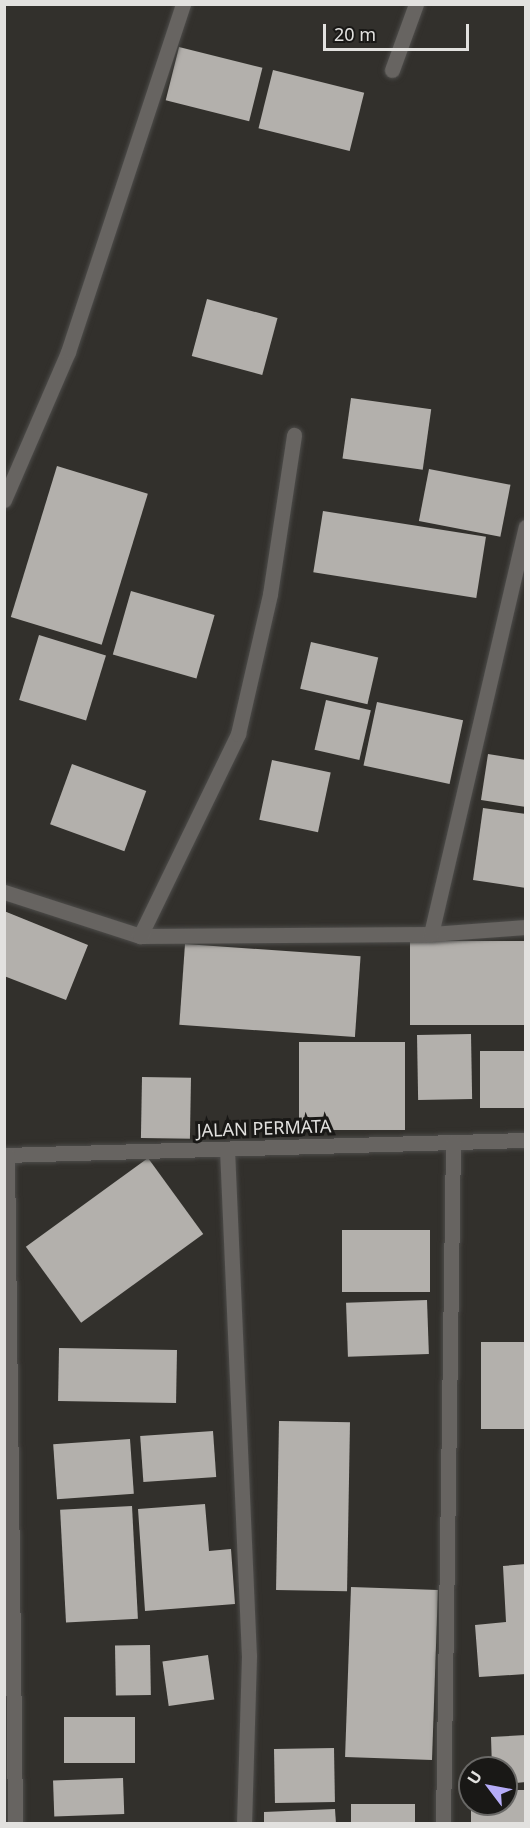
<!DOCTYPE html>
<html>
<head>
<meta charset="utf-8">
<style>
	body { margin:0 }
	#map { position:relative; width:530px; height:1828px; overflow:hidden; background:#32302c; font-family:"Noto Sans",sans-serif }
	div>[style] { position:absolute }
	.building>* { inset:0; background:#b3b0ac; transform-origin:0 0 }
	.roads { filter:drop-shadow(0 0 2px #4d4c4a) drop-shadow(0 0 2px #4d4c4a) }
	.street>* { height:15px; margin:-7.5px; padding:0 7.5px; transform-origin:7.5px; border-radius:7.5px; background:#676461 }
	span { translate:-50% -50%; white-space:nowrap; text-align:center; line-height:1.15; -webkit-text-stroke:6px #191816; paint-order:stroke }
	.street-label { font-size:18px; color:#e2e1df }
	.frame { position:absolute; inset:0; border:6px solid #e2e1df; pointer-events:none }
	.north { position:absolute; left:458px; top:1756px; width:60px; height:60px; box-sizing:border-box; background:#191816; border:2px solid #696866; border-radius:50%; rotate:302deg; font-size:16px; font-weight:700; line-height:24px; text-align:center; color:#e2e1df }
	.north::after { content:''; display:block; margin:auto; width:21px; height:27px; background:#b5acf8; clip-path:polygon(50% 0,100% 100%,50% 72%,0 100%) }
	.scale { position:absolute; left:323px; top:24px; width:146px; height:27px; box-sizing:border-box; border:3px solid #e2e1df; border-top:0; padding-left:8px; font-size:18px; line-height:21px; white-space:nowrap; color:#e2e1df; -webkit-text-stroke:4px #191816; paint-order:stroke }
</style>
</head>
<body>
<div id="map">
	<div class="building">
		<i style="left:179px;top:47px;width:86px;height:55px;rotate:14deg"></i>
		<i style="left:273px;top:70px;width:94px;height:60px;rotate:14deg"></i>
		<i style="left:207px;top:299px;width:73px;height:59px;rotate:15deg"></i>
		<i style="left:351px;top:398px;width:81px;height:61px;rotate:8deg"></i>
		<i style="left:57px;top:466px;width:95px;height:158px;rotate:17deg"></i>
		<i style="left:429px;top:469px;width:83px;height:53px;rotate:11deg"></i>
		<i style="left:323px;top:511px;width:165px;height:62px;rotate:9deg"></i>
		<i style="left:131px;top:591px;width:87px;height:66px;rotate:16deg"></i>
		<i style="left:39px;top:635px;width:70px;height:68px;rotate:17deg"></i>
		<i style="left:311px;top:642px;width:69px;height:48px;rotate:13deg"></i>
		<i style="left:326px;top:700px;width:46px;height:51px;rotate:13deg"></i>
		<i style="left:377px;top:702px;width:88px;height:65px;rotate:12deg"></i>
		<i style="clip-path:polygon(488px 754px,526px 760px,526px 807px,481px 800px)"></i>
		<i style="left:272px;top:760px;width:60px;height:61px;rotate:12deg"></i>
		<i style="left:72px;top:764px;width:79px;height:64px;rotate:20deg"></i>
		<i style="clip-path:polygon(483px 808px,526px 814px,526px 888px,473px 880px)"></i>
		<i style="clip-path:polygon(4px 911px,88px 945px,66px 1000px,4px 976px)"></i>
		<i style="left:410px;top:941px;width:116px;height:84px"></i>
		<i style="left:185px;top:944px;width:176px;height:81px;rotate:4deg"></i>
		<i style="left:471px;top:1034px;width:65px;height:54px;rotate:89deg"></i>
		<i style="left:299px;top:1042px;width:106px;height:88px"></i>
		<i style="left:524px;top:1051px;width:57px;height:44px;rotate:90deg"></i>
		<i style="left:142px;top:1077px;width:49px;height:61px;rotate:1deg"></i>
		<i style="left:148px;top:1158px;width:94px;height:151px;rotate:54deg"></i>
		<i style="left:342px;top:1230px;width:88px;height:62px"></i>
		<i style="left:427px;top:1300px;width:54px;height:81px;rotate:88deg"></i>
		<i style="left:526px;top:1342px;width:87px;height:45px;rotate:90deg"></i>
		<i style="left:59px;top:1348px;width:118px;height:53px;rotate:1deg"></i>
		<i style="left:279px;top:1421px;width:71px;height:169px;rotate:1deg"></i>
		<i style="left:213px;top:1431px;width:46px;height:73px;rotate:86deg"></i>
		<i style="left:130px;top:1439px;width:55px;height:77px;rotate:86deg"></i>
		<i style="clip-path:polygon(205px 1504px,209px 1551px,231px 1549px,235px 1604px,145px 1611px,138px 1509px)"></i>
		<i style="left:132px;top:1506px;width:113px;height:72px;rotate:87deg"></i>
		<i style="clip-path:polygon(526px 1564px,526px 1674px,479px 1677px,475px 1625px,506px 1622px,503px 1566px)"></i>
		<i style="left:351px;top:1587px;width:87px;height:170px;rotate:2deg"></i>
		<i style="left:150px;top:1645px;width:50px;height:35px;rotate:89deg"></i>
		<i style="left:208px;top:1655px;width:45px;height:46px;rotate:82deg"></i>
		<i style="left:135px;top:1717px;width:46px;height:71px;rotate:90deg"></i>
		<i style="clip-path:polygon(526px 1735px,526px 1782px,506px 1784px,506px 1768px,492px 1768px,491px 1737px)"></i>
		<i style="left:334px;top:1748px;width:54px;height:60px;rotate:89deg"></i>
		<i style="left:123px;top:1778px;width:36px;height:70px;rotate:88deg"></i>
		<i style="clip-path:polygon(506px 1790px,526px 1790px,526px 1824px,471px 1824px,471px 1804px,506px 1804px)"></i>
		<i style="left:415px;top:1804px;width:20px;height:64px;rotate:90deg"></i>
		<i style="clip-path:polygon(335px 1809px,336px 1824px,264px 1824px,264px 1812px)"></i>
	</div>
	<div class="roads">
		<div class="street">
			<i style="left:392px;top:70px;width:70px;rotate:-70deg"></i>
			<i style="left:4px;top:500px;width:161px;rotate:-66.6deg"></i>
			<i style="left:68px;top:352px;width:367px;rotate:-71.7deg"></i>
			<i style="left:4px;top:892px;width:143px;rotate:17.9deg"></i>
			<i style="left:140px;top:936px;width:291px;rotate:-0.4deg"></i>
			<i style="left:431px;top:934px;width:95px;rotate:-4.2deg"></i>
			<i style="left:431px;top:934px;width:418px;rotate:-76.9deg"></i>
			<i style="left:140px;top:936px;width:225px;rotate:-64.1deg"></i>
			<i style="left:238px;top:734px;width:144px;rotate:-77.1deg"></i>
			<i style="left:270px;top:594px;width:161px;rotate:-81.4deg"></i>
			<i style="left:227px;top:1149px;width:507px;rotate:87.52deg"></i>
			<i style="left:249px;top:1656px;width:168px;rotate:91.7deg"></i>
			<i style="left:4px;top:1155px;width:522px;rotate:-1.65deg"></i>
			<i style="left:7px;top:1155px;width:669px;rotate:89.31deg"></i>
			<i style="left:443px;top:1824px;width:682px;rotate:-89.16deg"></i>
		</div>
	</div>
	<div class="street-label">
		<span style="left:264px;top:1128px;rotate:-2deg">JALAN PERMATA</span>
	</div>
	<div class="frame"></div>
	<div class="north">U</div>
	<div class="scale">20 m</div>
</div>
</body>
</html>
